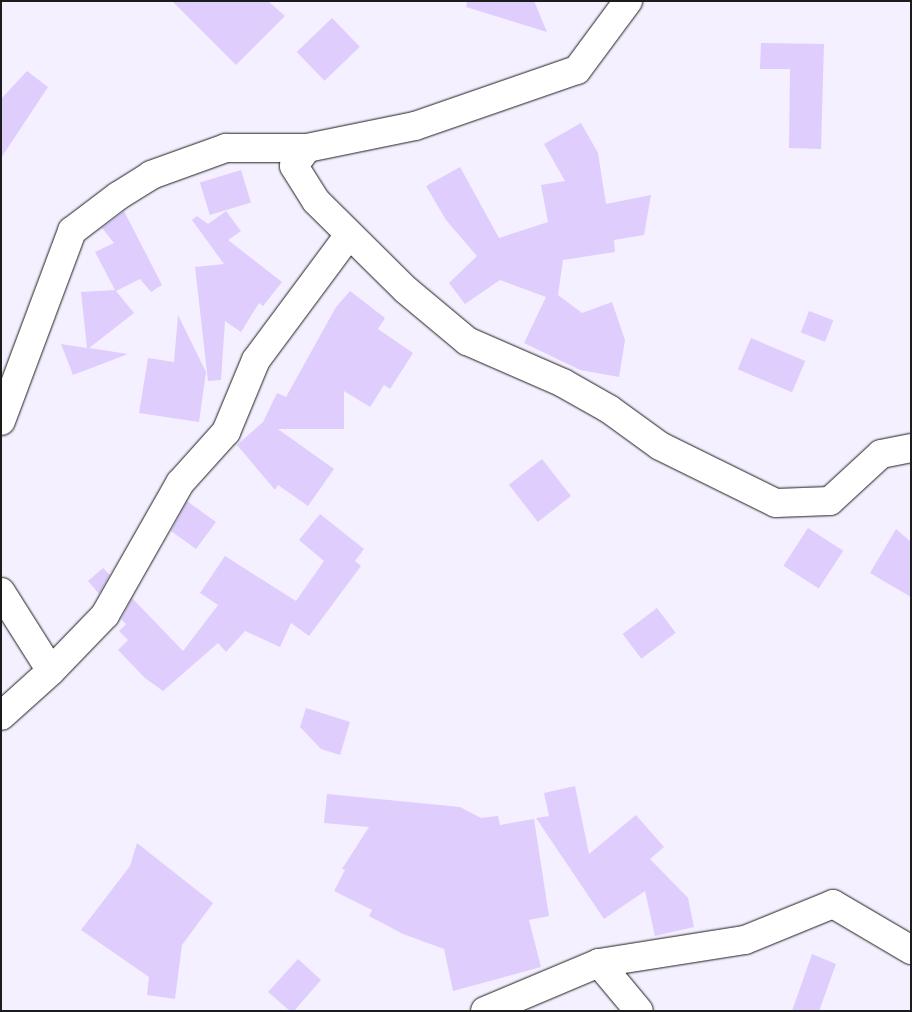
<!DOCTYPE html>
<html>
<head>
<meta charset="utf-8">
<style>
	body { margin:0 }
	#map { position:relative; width:912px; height:1012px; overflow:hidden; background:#f5f0ff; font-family:"Gochi Hand",sans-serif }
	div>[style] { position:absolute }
	.building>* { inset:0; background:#dfcdfe; transform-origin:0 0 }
	.roads { filter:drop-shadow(0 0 1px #1c1c1c) drop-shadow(0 0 1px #1c1c1c) }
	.minor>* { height:28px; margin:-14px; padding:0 14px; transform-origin:14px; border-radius:14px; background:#fff }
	span { translate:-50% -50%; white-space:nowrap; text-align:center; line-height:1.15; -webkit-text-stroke:5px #fff; paint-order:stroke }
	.frame { position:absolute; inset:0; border:2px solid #1c1c1c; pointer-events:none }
</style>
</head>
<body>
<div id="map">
	<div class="building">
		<i style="clip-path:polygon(172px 1px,268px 1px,285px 16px,236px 65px)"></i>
		<i style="clip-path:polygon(467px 1px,534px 1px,547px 32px,466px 7px)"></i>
		<i style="left:332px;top:18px;width:40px;height:49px;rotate:46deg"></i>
		<i style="clip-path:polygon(761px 43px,824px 44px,821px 149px,789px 148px,790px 69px,760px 69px)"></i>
		<i style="clip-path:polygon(27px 71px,48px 87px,1px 158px,1px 99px)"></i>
		<i style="clip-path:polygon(581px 123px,598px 153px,606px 204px,651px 195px,644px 235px,614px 240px,615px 252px,563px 260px,558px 295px,582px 313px,612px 302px,625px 340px,619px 377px,580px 370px,524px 343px,546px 297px,500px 280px,465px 304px,449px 283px,477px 256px,446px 220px,426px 186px,460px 167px,499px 238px,548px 222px,541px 185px,565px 181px,544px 144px)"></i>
		<i style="left:241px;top:170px;width:34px;height:43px;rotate:73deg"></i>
		<i style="clip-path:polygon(124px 211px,162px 285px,151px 292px,140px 279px,116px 291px,134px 313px,89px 348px,128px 354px,73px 375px,61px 344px,87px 348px,81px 292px,115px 290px,95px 252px,114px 243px,102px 228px)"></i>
		<i style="clip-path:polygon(226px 211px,241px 231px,228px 240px,282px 282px,263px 306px,259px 303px,241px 332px,225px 321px,221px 380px,208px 381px,195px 267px,224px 264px,192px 220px,197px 216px,208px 224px)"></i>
		<i style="clip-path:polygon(350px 291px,385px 318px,378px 329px,413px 353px,390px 389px,384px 385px,370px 407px,344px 391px,344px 429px,278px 429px,334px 469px,308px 506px,278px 485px,275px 490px,237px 445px,263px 422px,277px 393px,286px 397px,336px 307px)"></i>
		<i style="left:809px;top:311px;width:26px;height:23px;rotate:21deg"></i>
		<i style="clip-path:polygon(178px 315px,206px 372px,199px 422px,139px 413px,148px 358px,174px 362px)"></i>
		<i style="left:751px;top:338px;width:59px;height:34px;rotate:23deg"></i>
		<i style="left:542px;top:459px;width:47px;height:42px;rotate:52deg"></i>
		<i style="clip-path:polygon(187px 501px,216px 522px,196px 549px,171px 531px)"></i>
		<i style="clip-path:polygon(320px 514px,364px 549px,355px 561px,361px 566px,309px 636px,291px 623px,280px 647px,245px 631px,226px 652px,218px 643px,163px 691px,145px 678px,118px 650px,128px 640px,119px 631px,126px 624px,121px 619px,132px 598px,183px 651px,218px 605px,200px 593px,225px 556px,296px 601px,324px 561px,299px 540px)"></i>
		<i style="left:808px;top:528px;width:42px;height:45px;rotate:33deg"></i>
		<i style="clip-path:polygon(896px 529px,911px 542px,911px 597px,870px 573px)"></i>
		<i style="clip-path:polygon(103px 568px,110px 575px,99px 594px,88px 581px)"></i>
		<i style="left:657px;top:608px;width:31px;height:43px;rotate:53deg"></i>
		<i style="clip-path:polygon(306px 708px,350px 722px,340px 755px,321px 749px,300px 727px)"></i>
		<i style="clip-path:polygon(575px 786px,589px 854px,636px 815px,664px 847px,650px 859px,688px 898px,694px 927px,655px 936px,645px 891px,604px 919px,536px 818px,549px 816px,544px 793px)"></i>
		<i style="clip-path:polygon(327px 794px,460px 807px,481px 818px,498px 816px,500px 825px,534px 819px,549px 916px,529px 920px,541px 967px,453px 991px,444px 949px,403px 934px,369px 916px,372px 910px,334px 891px,345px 870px,342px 869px,369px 827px,324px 823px)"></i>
		<i style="clip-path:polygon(137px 843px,213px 903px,182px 945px,175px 999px,147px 995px,149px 977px,81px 930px,130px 866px)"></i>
		<i style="clip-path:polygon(812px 954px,836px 964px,819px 1011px,792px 1011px)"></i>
		<i style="clip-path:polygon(298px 959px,321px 980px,294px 1011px,290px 1011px,268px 992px)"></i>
	</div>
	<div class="roads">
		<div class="minor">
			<i style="left:307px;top:148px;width:22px;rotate:126deg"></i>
			<i style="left:294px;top:166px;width:41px;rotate:57.8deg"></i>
			<i style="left:316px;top:201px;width:127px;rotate:44.7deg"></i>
			<i style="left:406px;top:290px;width:80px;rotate:39.9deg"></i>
			<i style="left:467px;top:341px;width:105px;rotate:23.6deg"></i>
			<i style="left:563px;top:383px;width:53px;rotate:29.5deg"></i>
			<i style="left:609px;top:409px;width:63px;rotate:36deg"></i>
			<i style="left:660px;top:446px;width:129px;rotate:26.2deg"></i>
			<i style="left:776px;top:503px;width:54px;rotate:-2.1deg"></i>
			<i style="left:830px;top:501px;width:69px;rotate:-42.7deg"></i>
			<i style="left:881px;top:454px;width:31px;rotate:-11deg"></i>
			<i style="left:1px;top:421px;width:203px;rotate:-69.5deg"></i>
			<i style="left:72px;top:231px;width:58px;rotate:-37.3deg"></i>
			<i style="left:118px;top:196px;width:39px;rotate:-32deg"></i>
			<i style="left:151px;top:175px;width:80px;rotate:-19.8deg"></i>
			<i style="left:226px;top:148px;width:81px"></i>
			<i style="left:307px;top:148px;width:110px;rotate:-11.5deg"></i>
			<i style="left:415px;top:126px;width:171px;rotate:-19.1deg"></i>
			<i style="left:577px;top:70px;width:86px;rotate:-53.5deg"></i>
			<i style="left:1px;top:592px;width:93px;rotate:57.7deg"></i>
			<i style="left:51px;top:671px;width:67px;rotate:138deg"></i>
			<i style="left:51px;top:671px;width:78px;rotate:-46deg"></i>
			<i style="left:105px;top:615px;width:152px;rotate:-60.4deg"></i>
			<i style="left:180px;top:483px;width:69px;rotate:-48deg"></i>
			<i style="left:226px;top:432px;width:78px;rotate:-67.4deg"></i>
			<i style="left:256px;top:360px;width:156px;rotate:-53.4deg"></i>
			<i style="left:599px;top:963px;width:62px;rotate:50.2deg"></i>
			<i style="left:485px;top:1011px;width:124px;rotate:-22.8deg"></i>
			<i style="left:599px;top:963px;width:148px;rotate:-9deg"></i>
			<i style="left:745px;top:940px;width:95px;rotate:-22.2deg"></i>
			<i style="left:833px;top:904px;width:91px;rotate:30.5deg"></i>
		</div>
	</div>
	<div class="frame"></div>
</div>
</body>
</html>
